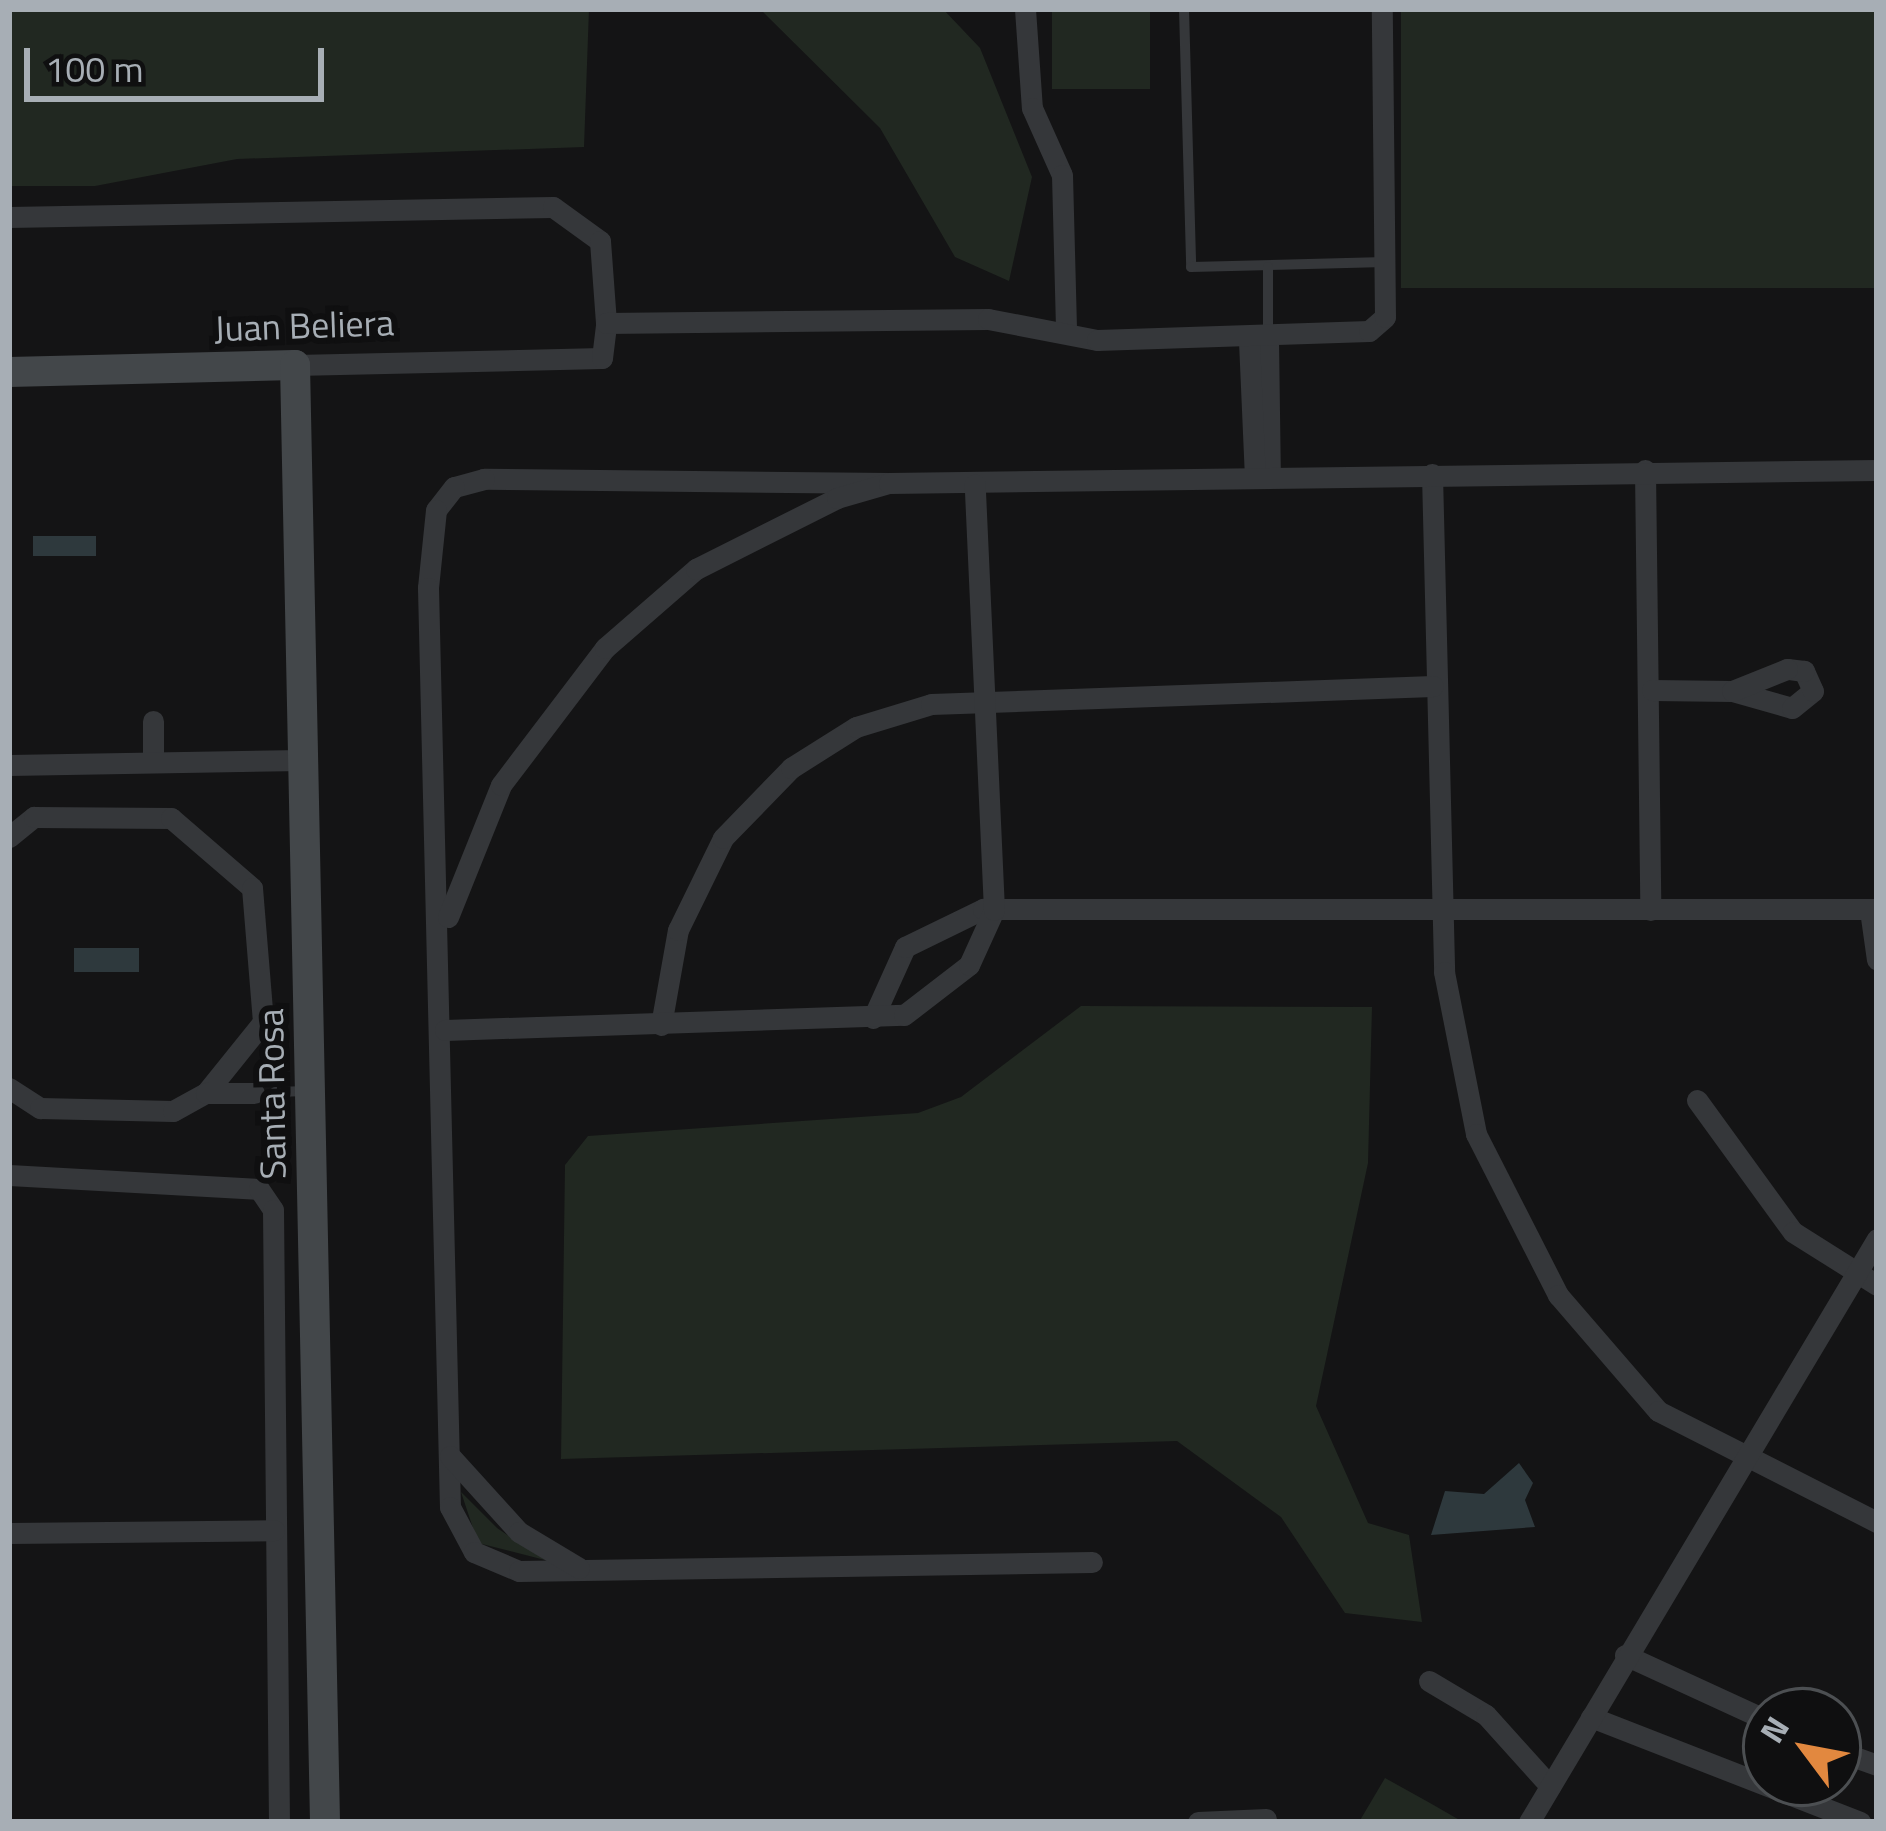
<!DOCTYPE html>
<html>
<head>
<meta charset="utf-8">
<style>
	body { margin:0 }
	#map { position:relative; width:1886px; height:1831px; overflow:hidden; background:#141415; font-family:"Titillium Web",sans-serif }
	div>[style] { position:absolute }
	.green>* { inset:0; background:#212821; transform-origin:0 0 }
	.water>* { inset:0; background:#2e393d; transform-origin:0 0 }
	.lane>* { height:10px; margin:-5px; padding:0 5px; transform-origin:5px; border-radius:5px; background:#35373a }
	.street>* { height:21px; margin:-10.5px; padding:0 10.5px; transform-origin:10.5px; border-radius:10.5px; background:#35373a }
	.secondary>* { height:30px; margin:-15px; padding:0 15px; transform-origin:15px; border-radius:15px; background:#43474a }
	span { translate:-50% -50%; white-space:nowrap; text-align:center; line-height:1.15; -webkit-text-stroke:12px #0f0f10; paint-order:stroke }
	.street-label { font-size:36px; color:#a7aeb5 }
	.frame { position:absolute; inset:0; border:12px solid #a7aeb5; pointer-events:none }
	.north { position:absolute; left:1742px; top:1687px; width:120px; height:120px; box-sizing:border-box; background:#0f0f10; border:3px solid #4c4f52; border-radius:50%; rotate:302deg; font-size:33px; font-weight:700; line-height:48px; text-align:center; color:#a7aeb5 }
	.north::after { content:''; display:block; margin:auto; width:42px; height:54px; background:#e2883f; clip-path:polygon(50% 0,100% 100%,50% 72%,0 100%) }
	.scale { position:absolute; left:24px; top:48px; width:300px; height:54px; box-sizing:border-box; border:6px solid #a7aeb5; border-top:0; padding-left:15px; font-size:36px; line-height:42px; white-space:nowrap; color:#a7aeb5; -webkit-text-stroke:9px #0f0f10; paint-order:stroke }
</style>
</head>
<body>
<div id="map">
	<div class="green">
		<i style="clip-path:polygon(9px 9px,589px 9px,584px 147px,237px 159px,95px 186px,9px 186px)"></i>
		<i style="clip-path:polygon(760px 9px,943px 9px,980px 48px,1032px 177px,1009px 281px,955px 257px,880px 128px)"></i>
		<i style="left:1052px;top:9px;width:98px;height:80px"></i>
		<i style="left:1401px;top:9px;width:476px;height:279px"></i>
		<i style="clip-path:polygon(1081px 1006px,1372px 1007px,1368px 1163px,1316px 1406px,1368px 1523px,1409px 1535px,1422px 1622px,1345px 1613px,1281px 1517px,1177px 1441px,561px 1459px,565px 1165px,588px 1136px,918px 1113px,961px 1097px)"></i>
		<i style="clip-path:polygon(461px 1492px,497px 1528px,545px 1560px,478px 1543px)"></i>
		<i style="clip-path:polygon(1385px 1778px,1430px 1803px,1463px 1822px,1359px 1822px)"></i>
	</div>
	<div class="water">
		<i style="left:96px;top:536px;width:20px;height:63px;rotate:90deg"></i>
		<i style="left:139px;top:948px;width:24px;height:65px;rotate:90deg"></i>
		<i style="clip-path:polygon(1519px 1463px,1533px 1483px,1525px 1500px,1535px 1527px,1431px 1535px,1445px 1491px,1484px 1494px)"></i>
	</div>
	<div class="lane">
		<i style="left:1184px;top:9px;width:258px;rotate:88.4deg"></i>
		<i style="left:1191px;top:267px;width:194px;rotate:-1.5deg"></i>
		<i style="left:1268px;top:267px;width:69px;rotate:90deg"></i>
		<i style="left:275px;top:1092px;width:32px;rotate:-2deg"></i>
	</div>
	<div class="street">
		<i style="left:1025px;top:9px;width:99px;rotate:86deg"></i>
		<i style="left:1032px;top:108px;width:73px;rotate:65.9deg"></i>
		<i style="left:1062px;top:175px;width:158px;rotate:88.5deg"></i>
		<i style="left:9px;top:217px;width:544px;rotate:-1.05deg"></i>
		<i style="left:553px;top:207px;width:58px;rotate:35.9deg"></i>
		<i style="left:600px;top:241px;width:82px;rotate:85.8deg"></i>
		<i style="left:1268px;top:340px;width:136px;rotate:89.2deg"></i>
		<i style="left:1249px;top:341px;width:135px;rotate:87.5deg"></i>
		<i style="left:295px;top:365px;width:307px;rotate:-1.3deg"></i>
		<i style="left:602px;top:358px;width:35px;rotate:-83deg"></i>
		<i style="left:606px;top:323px;width:382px;rotate:-0.6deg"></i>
		<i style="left:988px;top:319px;width:111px;rotate:10.9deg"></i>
		<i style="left:1097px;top:340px;width:272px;rotate:-1.9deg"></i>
		<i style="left:1369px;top:331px;width:21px;rotate:-41deg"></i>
		<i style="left:1385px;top:317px;width:308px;rotate:-90.6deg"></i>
		<i style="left:1645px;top:470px;width:440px;rotate:89.3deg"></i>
		<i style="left:1432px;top:474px;width:498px;rotate:88.6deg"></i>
		<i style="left:1444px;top:972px;width:165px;rotate:78.8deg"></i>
		<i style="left:1476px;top:1134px;width:181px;rotate:63deg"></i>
		<i style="left:1558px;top:1295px;width:153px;rotate:49.2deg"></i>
		<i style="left:1658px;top:1411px;width:246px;rotate:26.9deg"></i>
		<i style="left:889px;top:483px;width:405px;rotate:-179.4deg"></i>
		<i style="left:484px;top:479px;width:31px;rotate:165deg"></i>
		<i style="left:454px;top:487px;width:29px;rotate:128deg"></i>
		<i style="left:436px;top:510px;width:78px;rotate:95.9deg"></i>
		<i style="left:428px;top:588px;width:919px;rotate:88.63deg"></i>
		<i style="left:450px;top:1507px;width:51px;rotate:61.9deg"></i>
		<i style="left:474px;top:1552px;width:49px;rotate:22.9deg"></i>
		<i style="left:519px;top:1571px;width:573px;rotate:-0.9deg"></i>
		<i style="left:1652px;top:690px;width:80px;rotate:0.7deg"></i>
		<i style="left:1732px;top:691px;width:62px;rotate:15.8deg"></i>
		<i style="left:1792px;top:708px;width:27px;rotate:-39deg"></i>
		<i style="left:1813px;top:691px;width:22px;rotate:-114deg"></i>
		<i style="left:1804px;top:671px;width:17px;rotate:-173deg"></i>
		<i style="left:1787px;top:669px;width:59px;rotate:158.2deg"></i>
		<i style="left:153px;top:721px;width:40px;rotate:90deg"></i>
		<i style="left:9px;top:765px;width:293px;rotate:-1deg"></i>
		<i style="left:9px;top:837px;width:32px;rotate:-39deg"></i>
		<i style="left:34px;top:817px;width:137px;rotate:0.4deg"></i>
		<i style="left:171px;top:818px;width:107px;rotate:40.8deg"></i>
		<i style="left:252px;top:888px;width:134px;rotate:85.3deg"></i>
		<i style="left:263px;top:1022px;width:91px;rotate:128.8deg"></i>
		<i style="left:1870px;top:910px;width:50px;rotate:82deg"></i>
		<i style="left:448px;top:917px;width:142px;rotate:-68.1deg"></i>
		<i style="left:501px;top:785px;width:172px;rotate:-52.8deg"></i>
		<i style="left:605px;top:648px;width:121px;rotate:-41deg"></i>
		<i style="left:696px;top:569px;width:158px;rotate:-26.7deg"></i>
		<i style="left:837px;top:498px;width:54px;rotate:-16.1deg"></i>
		<i style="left:889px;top:483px;width:988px;rotate:-0.75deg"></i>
		<i style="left:873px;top:1018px;width:78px;rotate:-65.7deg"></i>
		<i style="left:905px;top:947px;width:87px;rotate:-26deg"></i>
		<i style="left:983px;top:909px;width:894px"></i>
		<i style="left:661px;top:1025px;width:97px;rotate:-79.9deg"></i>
		<i style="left:678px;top:930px;width:102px;rotate:-63.9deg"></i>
		<i style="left:723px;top:838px;width:98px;rotate:-45.8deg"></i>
		<i style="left:791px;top:768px;width:77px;rotate:-32.2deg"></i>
		<i style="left:856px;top:727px;width:78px;rotate:-17deg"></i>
		<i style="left:931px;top:704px;width:502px;rotate:-2.05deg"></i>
		<i style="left:445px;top:1030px;width:459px;rotate:-1.9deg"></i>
		<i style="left:904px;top:1015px;width:82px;rotate:-37.6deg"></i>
		<i style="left:969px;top:965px;width:60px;rotate:-65.6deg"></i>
		<i style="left:994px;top:910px;width:426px;rotate:-92.6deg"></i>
		<i style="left:9px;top:1088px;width:37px;rotate:33deg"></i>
		<i style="left:40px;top:1108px;width:133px;rotate:1.3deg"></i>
		<i style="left:173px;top:1111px;width:38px;rotate:-29deg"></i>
		<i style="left:206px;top:1093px;width:48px"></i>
		<i style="left:1697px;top:1100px;width:163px;rotate:54deg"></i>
		<i style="left:1793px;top:1232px;width:99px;rotate:32.2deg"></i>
		<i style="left:9px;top:1175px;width:250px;rotate:3.2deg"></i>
		<i style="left:259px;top:1189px;width:25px;rotate:56deg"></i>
		<i style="left:273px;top:1210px;width:612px;rotate:89.44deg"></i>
		<i style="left:450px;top:1456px;width:103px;rotate:47.8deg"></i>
		<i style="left:519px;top:1532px;width:70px;rotate:31deg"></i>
		<i style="left:9px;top:1533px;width:265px;rotate:-0.6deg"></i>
		<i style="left:1625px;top:1655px;width:155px;rotate:24.7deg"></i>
		<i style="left:1429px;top:1681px;width:66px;rotate:30.8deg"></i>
		<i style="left:1486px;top:1715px;width:96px;rotate:48deg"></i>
		<i style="left:1591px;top:1717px;width:289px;rotate:21.3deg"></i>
		<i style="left:1838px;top:1751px;width:41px;rotate:19.7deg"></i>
		<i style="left:1198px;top:1822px;width:68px;rotate:-2.5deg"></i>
		<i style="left:1529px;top:1822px;width:679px;rotate:-59.17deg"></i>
	</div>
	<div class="secondary">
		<i style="left:9px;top:372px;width:286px;rotate:-1.4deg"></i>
		<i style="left:295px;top:365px;width:1457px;rotate:88.82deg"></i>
	</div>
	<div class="street-label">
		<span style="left:304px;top:325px;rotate:-2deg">Juan Beliera</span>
		<span style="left:271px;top:1094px;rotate:-91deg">Santa Rosa</span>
	</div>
	<div class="frame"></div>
	<div class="north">N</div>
	<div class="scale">100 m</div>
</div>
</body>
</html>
